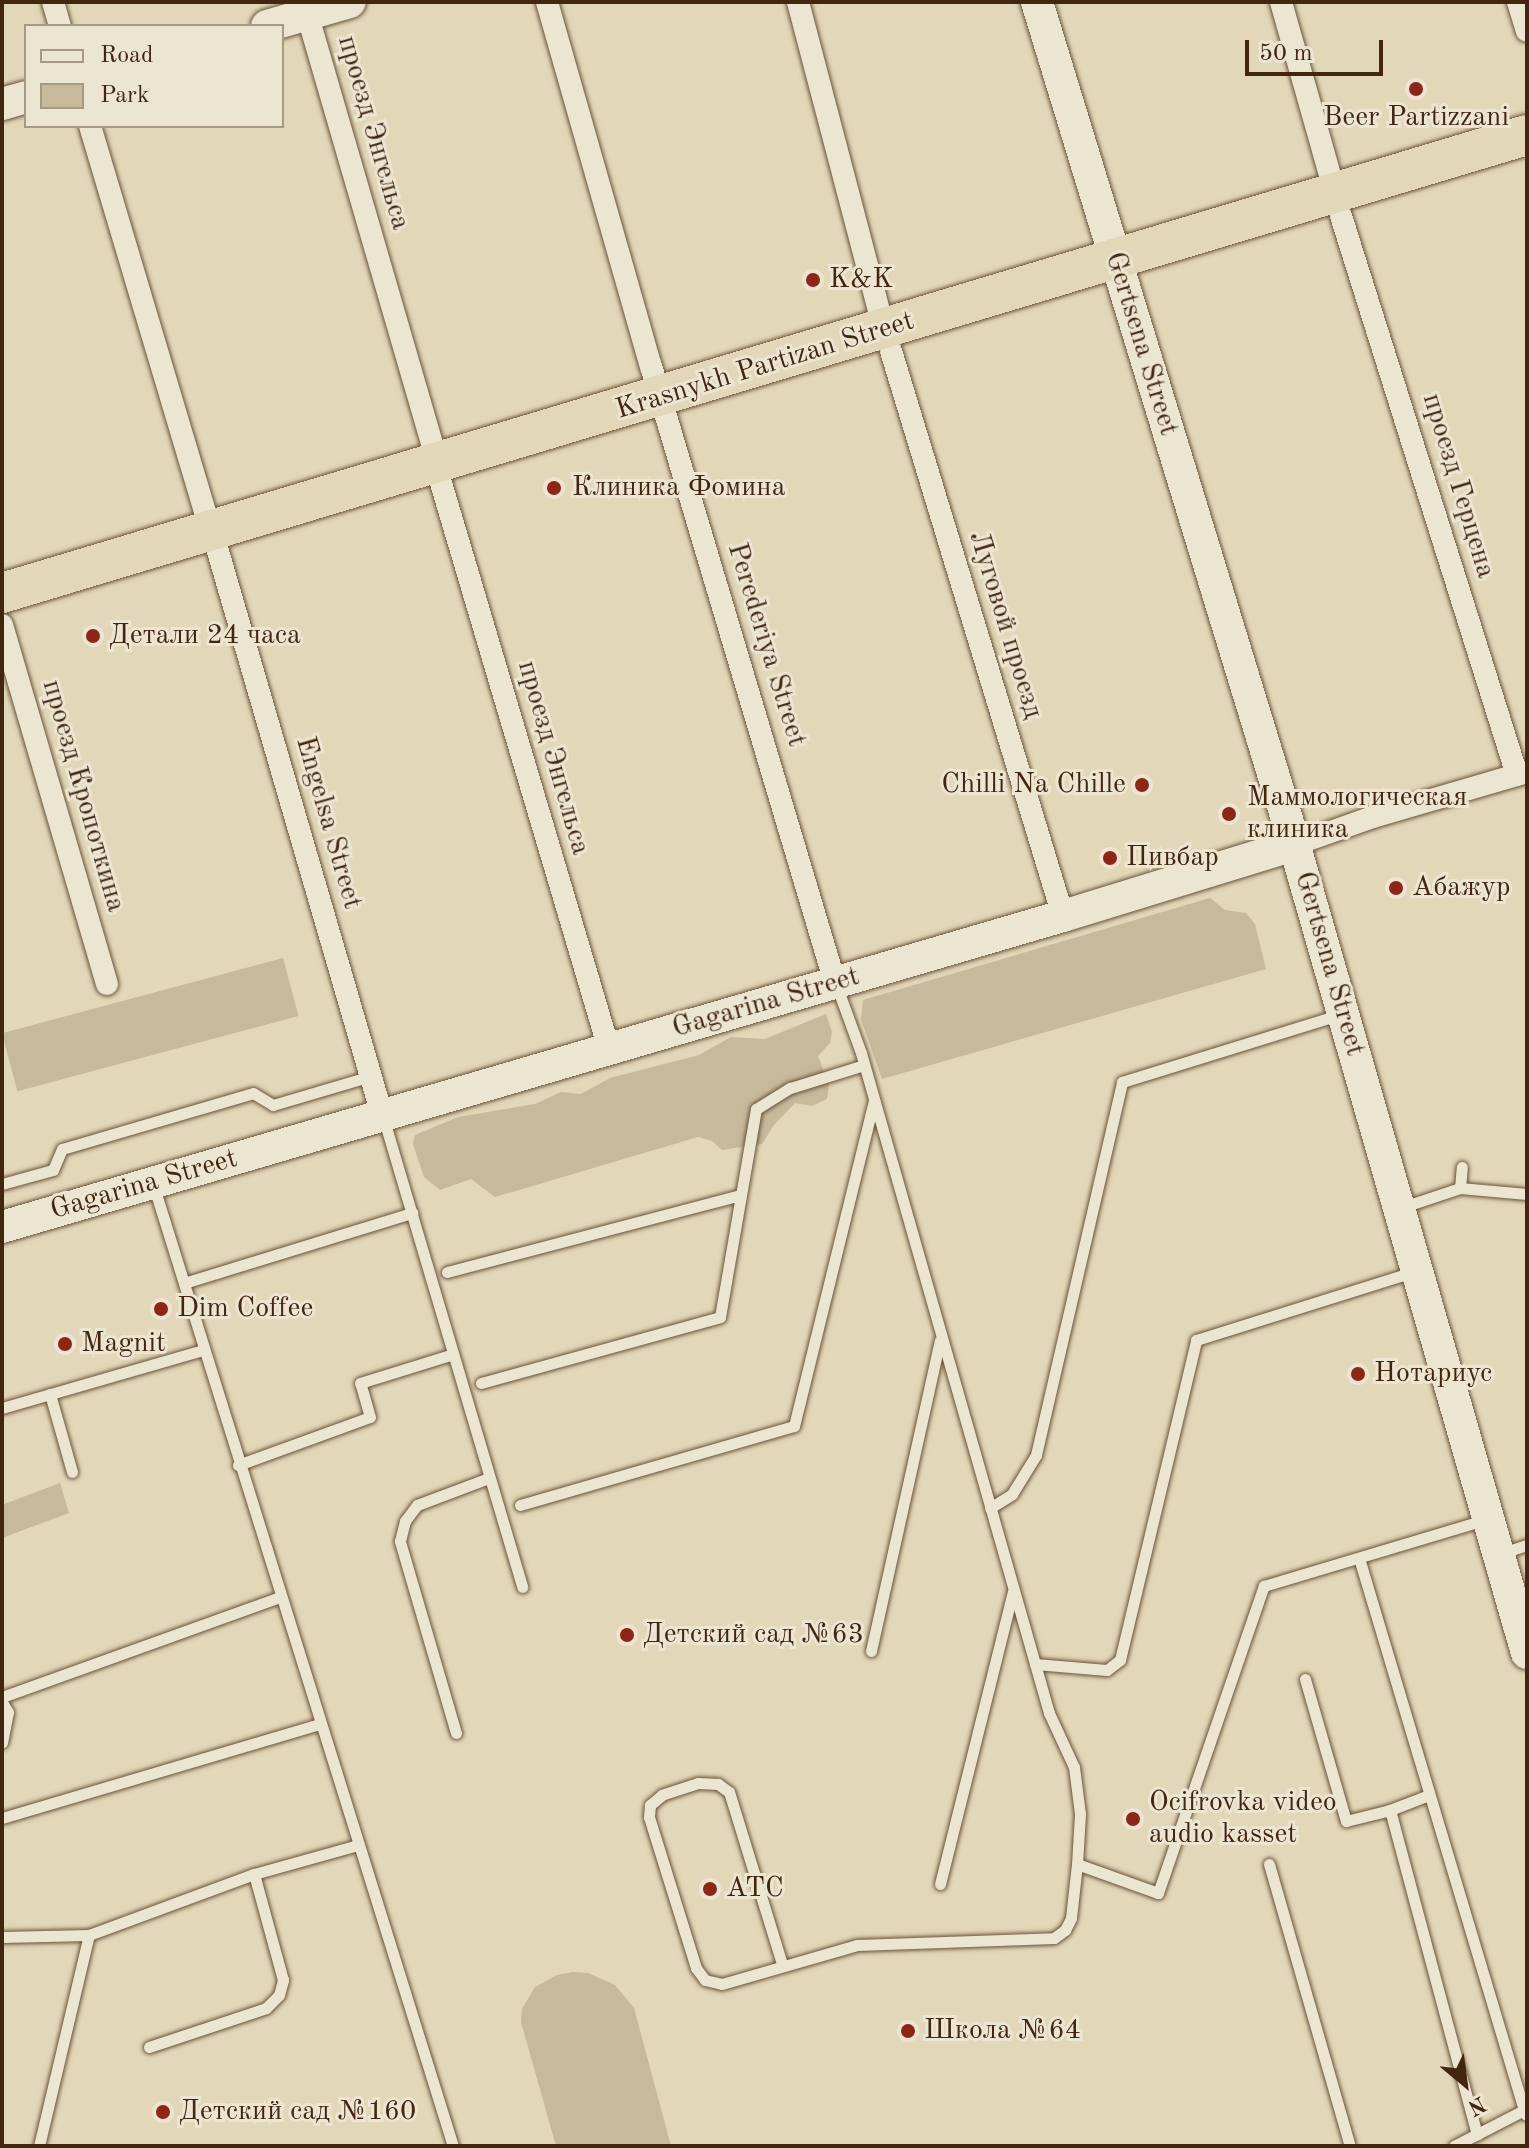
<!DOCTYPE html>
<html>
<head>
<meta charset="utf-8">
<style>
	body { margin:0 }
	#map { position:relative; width:1529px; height:2148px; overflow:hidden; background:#e2d7b9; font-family:"Old Standard TT",serif }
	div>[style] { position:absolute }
	.green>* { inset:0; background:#c7b99c; transform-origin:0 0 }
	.roads { filter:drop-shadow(0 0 2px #6a523a) drop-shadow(0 0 2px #6a523a) }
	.lane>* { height:11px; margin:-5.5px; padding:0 5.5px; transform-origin:5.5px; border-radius:5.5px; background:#ece5d2 }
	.street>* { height:22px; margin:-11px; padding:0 11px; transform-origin:11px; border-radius:11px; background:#ece5d2 }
	.secondary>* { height:32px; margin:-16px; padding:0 16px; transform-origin:16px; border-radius:16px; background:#ece5d2 }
	.highway>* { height:40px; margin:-20px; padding:0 20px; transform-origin:20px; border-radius:20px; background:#e2d7b9 }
	.dots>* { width:22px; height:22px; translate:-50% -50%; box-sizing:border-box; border:4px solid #ece5d2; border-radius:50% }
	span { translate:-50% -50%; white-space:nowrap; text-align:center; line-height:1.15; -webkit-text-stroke:6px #ece5d2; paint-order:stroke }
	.poi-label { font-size:28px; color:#422610 }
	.left { translate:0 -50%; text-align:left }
	.right { translate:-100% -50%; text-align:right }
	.street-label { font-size:28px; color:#422610 }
	.frame { position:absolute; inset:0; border:4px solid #422610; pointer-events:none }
	.legend { position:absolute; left:24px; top:24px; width:260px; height:104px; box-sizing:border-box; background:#ece5d2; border:2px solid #a89984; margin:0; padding:10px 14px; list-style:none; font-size:24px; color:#422610 }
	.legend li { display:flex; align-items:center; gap:16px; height:40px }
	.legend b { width:40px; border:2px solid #a89984 }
	.north { position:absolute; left:1425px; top:2044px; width:80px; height:80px; -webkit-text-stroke:6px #ece5d2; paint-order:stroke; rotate:151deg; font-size:22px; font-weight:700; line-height:32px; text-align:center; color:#422610 }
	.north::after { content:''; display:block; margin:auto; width:28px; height:36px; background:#422610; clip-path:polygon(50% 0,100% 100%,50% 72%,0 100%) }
	.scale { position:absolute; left:1245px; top:40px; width:138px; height:36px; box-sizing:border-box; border:4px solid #422610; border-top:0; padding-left:10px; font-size:24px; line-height:28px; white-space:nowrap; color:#422610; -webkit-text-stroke:6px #ece5d2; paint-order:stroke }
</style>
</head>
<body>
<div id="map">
	<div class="green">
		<i style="clip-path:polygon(1210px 898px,1225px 910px,1246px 913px,1255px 924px,1266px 969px,882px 1079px,861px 1019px,863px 1000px)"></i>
		<i style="left:283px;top:958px;width:60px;height:291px;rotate:75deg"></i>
		<i style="clip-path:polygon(826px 1014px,832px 1032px,830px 1043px,818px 1056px,829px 1085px,827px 1099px,812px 1106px,795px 1103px,774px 1125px,762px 1144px,722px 1150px,712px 1141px,698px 1137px,495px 1197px,471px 1179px,440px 1190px,424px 1177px,413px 1144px,415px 1135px,458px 1117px,535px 1104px,561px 1092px,581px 1094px,610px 1078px,699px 1055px,731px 1037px,765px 1039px)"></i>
		<i style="clip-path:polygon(60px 1483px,69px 1513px,2px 1538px,2px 1505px)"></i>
		<i style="clip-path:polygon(573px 1972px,588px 1973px,615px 1985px,634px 2008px,671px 2146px,556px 2146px,521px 2022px,522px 2009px,535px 1987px,557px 1975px)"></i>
	</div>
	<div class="roads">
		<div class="lane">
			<i style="left:837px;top:987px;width:70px;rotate:70deg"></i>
			<i style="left:861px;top:1053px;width:686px;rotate:74.1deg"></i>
			<i style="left:1049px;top:1713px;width:60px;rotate:65.2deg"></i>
			<i style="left:1074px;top:1767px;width:47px;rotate:82.7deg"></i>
			<i style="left:1080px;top:1814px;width:50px;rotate:93.4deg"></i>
			<i style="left:384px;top:1120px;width:487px;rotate:73.5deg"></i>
			<i style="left:2px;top:1184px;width:53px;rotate:-15.4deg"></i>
			<i style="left:53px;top:1170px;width:23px;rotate:-67deg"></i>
			<i style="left:62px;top:1149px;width:199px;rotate:-16.3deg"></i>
			<i style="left:253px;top:1093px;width:23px;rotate:31deg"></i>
			<i style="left:273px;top:1105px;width:102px;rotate:-16.5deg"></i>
			<i style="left:153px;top:1184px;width:1008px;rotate:72.68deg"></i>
			<i style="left:1460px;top:1188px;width:67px;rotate:5.1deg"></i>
			<i style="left:1403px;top:1207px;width:60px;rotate:-18.4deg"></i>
			<i style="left:1460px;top:1188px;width:21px;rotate:-85deg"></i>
			<i style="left:447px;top:1272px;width:303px;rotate:-14.7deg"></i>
			<i style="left:184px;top:1283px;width:239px;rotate:-17.1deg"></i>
			<i style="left:481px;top:1383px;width:248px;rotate:-15.4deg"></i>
			<i style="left:720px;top:1317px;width:211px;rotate:-80.2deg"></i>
			<i style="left:756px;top:1109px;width:40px;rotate:-32deg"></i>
			<i style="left:790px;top:1088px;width:77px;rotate:-17.3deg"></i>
			<i style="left:50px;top:1394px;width:81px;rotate:74.2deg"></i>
			<i style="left:2px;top:1408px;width:209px;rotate:-16.1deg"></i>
			<i style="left:238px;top:1465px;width:140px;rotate:-20deg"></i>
			<i style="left:370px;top:1417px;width:35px;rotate:-106deg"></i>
			<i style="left:360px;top:1383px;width:97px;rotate:-17.3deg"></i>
			<i style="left:520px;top:1505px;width:285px;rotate:-16.1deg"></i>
			<i style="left:794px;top:1426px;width:335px;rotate:-76.2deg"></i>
			<i style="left:990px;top:1508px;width:26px;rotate:-32deg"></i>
			<i style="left:1012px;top:1494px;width:46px;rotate:-58.4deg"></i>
			<i style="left:1036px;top:1455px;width:383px;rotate:-77deg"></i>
			<i style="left:1122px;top:1082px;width:227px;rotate:-17.2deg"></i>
			<i style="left:1502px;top:1553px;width:26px;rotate:-18deg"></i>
			<i style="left:1359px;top:1558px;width:576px;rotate:73.36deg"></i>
			<i style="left:871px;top:1651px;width:318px;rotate:-77.5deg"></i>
			<i style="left:1035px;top:1664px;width:72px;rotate:4.8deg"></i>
			<i style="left:1107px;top:1670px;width:16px;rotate:-38deg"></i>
			<i style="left:1120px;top:1660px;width:329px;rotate:-76.6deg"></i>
			<i style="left:1196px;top:1340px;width:231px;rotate:-17.4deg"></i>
			<i style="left:1305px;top:1679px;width:148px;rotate:73.9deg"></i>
			<i style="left:1346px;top:1821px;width:45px;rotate:-14deg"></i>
			<i style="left:1390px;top:1810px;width:42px;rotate:-21deg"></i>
			<i style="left:2px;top:1697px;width:295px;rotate:-19.8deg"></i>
			<i style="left:2px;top:1702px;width:12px;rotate:59deg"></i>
			<i style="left:8px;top:1712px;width:31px;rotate:101deg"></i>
			<i style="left:456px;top:1733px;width:200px;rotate:-106.3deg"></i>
			<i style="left:400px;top:1541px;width:21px;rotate:-76deg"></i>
			<i style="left:405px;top:1521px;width:20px;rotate:-53deg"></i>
			<i style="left:417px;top:1505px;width:77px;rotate:-20.6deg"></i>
			<i style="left:1390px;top:1810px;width:336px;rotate:75deg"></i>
			<i style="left:2px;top:1818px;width:332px;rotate:-16.5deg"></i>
			<i style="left:1269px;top:1864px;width:293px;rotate:74deg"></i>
			<i style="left:940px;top:1884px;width:301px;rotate:-76deg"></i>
			<i style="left:2px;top:1937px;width:87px;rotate:-1.3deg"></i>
			<i style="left:782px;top:1964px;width:180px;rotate:-107.1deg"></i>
			<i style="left:729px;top:1792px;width:14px;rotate:-144deg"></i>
			<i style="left:718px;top:1784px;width:20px;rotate:-177deg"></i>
			<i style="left:698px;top:1783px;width:38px;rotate:162deg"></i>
			<i style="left:662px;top:1795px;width:16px;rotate:140deg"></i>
			<i style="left:650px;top:1805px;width:12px;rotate:95deg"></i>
			<i style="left:649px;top:1817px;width:158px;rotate:72.7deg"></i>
			<i style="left:696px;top:1968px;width:15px;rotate:53deg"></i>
			<i style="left:705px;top:1980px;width:17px;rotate:13deg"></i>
			<i style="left:722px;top:1984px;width:141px;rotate:-16.1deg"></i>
			<i style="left:857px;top:1945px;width:197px;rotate:-2deg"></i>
			<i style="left:1054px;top:1938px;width:14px;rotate:-36deg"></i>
			<i style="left:1065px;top:1930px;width:13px;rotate:-63deg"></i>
			<i style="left:1071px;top:1918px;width:54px;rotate:-83.7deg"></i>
			<i style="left:1077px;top:1864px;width:86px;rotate:19.7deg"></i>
			<i style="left:1158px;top:1893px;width:325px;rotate:-71deg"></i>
			<i style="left:1264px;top:1586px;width:233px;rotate:-16.7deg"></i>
			<i style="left:149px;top:2047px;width:123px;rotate:-18.4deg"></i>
			<i style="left:266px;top:2008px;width:18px;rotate:-45deg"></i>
			<i style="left:279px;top:1995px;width:16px;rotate:-75deg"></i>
			<i style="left:283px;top:1980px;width:110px;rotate:-105.3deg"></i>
			<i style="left:39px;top:2146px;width:217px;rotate:-76.7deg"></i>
			<i style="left:89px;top:1935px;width:176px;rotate:-20.3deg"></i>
			<i style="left:254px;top:1874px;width:108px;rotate:-15.6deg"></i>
			<i style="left:1454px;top:2146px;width:79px;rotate:-27.2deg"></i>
			<i style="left:1524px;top:2110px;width:5px;rotate:68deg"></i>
		</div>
		<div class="street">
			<i style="left:53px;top:2px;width:25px;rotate:74deg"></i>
			<i style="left:547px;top:2px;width:379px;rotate:74.1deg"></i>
			<i style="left:651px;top:366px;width:644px;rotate:73.39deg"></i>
			<i style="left:798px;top:2px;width:338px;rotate:75.3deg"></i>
			<i style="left:1281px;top:2px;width:198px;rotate:74.2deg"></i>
			<i style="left:1518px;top:2px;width:30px;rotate:73deg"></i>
			<i style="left:304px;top:3px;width:480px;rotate:73.8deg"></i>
			<i style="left:90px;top:126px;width:423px;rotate:73.4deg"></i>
			<i style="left:1341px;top:216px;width:586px;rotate:72.52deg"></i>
			<i style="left:891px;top:351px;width:591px;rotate:73.07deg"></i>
			<i style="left:441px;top:483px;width:590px;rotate:73.47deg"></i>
			<i style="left:217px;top:548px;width:591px;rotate:73.77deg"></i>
			<i style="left:2px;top:625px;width:374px;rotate:73.7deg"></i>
			<i style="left:1294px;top:845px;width:84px;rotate:-19.5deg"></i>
			<i style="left:1373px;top:817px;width:160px;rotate:-16.3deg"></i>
		</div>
		<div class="secondary">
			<i style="left:1037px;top:2px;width:854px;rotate:72.99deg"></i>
			<i style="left:1287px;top:819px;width:868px;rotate:73.95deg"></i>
			<i style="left:267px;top:26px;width:86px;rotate:-16.1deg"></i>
			<i style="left:2px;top:104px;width:25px;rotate:-16deg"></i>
			<i style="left:2px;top:1227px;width:1106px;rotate:-16.34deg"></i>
			<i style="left:1063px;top:916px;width:242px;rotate:-17.1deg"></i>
		</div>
		<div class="highway">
			<i style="left:2px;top:593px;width:1592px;rotate:-16.72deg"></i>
		</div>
	</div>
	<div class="dots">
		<i style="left:1416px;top:89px;background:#8f2418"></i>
		<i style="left:813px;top:280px;background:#8f2418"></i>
		<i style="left:554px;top:488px;background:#8f2418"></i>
		<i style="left:93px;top:636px;background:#8f2418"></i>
		<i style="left:1142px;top:785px;background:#8f2418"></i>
		<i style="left:1229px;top:814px;background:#8f2418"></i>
		<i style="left:1110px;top:858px;background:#8f2418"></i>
		<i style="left:1396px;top:888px;background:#8f2418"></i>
		<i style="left:161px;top:1309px;background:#8f2418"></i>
		<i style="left:65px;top:1344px;background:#8f2418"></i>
		<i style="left:1358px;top:1374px;background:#8f2418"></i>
		<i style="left:627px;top:1635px;background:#8f2418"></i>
		<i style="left:1133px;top:1819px;background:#8f2418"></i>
		<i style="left:710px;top:1889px;background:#8f2418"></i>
		<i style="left:908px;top:2031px;background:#8f2418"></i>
		<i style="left:163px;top:2112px;background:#8f2418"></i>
	</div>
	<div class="poi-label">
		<span style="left:1416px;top:118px">Beer Partizzani</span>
		<span class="left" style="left:829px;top:280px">K&amp;K</span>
		<span class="left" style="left:572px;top:488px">Клиника Фомина</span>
		<span class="left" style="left:109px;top:636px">Детали 24 часа</span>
		<span class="right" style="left:1126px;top:785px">Chilli Na Chille</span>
		<span class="left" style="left:1247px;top:814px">Маммологическая<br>клиника</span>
		<span class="left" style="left:1126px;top:858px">Пивбар</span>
		<span class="left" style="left:1412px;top:888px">Абажур</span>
		<span class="left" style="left:177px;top:1309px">Dim Coffee</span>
		<span class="left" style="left:81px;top:1344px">Magnit</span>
		<span class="left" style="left:1374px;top:1374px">Нотариус</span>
		<span class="left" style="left:643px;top:1635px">Детский сад №63</span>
		<span class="left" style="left:1149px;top:1819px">Ocifrovka video<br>audio kasset</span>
		<span class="left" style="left:726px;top:1889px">АТС</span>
		<span class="left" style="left:924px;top:2031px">Школа №64</span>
		<span class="left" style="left:179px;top:2112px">Детский сад №160</span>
	</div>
	<div class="street-label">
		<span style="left:373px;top:133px;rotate:74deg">проезд Энгельса</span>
		<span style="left:1141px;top:344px;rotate:73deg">Gertsena Street</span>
		<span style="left:765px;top:366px;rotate:-17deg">Krasnykh Partizan Street</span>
		<span style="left:1458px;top:486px;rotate:73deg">проезд Герцена</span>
		<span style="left:1005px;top:625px;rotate:73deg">Луговой проезд</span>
		<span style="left:766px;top:645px;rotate:73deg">Perederiya Street</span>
		<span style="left:553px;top:758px;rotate:74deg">проезд Энгельса</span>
		<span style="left:83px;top:796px;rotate:74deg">проезд Кропоткина</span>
		<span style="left:328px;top:823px;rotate:74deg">Engelsa Street</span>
		<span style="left:1329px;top:964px;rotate:74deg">Gertsena Street</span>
		<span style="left:766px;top:1003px;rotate:-16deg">Gagarina Street</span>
		<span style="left:144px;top:1185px;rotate:-16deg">Gagarina Street</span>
	</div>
	<div class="frame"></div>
	<ul class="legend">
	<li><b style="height:10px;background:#ece5d2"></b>Road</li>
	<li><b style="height:22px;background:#c7b99c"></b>Park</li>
	</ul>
	<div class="north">N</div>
	<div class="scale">50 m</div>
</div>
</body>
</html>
